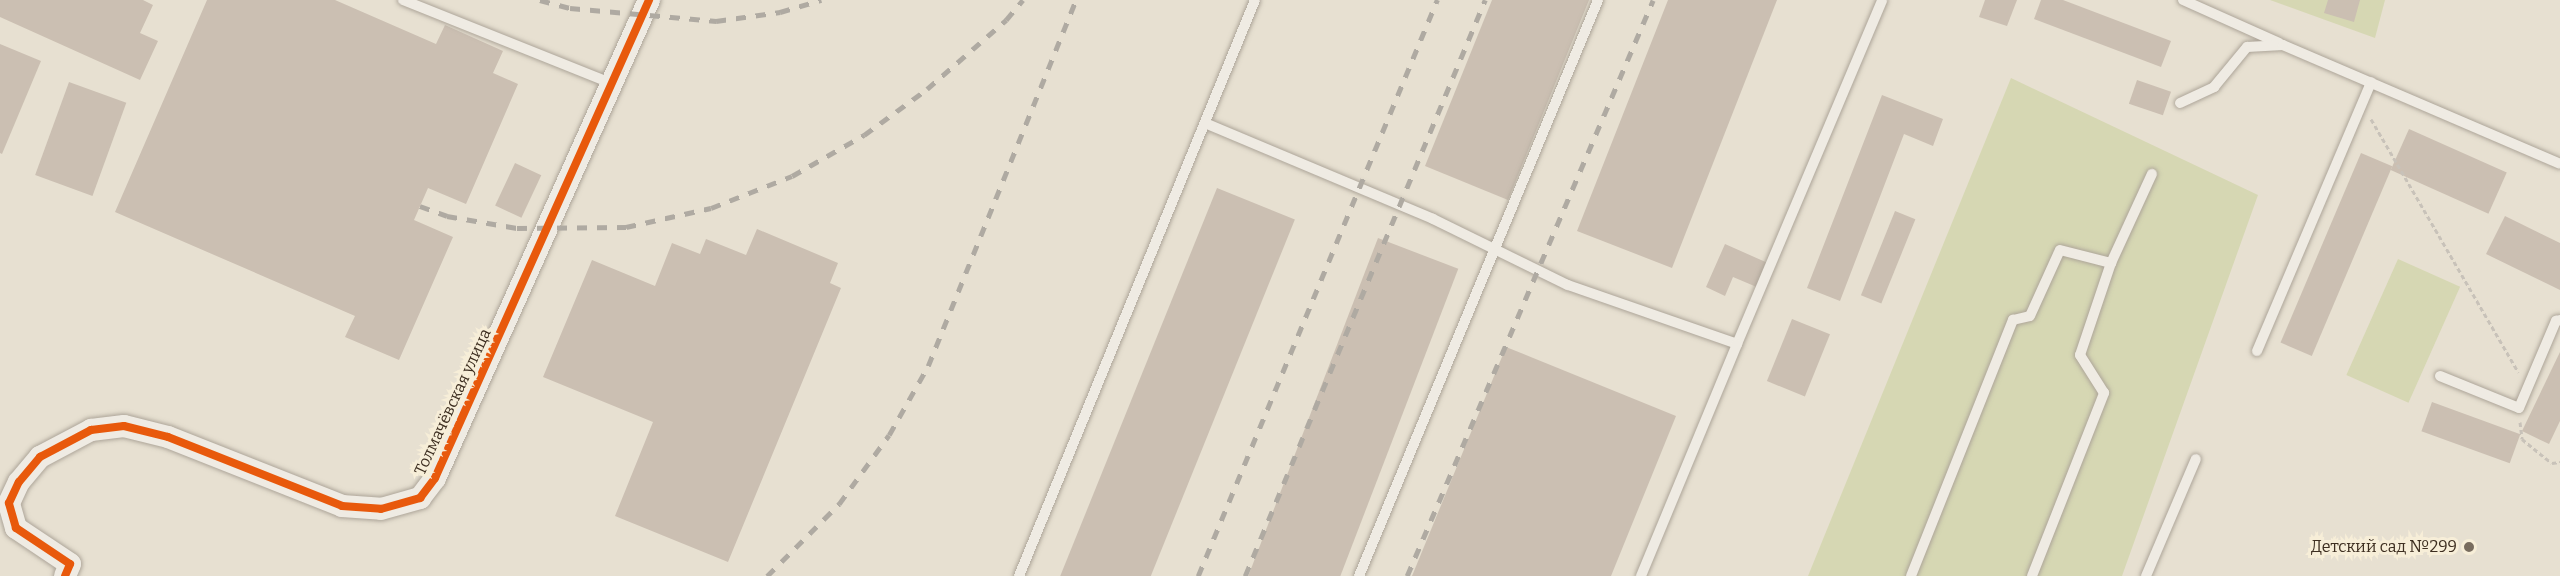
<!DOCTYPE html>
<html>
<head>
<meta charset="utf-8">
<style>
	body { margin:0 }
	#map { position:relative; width:2560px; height:576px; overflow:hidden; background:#e7e0d1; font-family:Bitter,serif }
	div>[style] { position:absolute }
	.green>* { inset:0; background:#d6d7b3; transform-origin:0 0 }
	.building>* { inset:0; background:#cbbfb2; transform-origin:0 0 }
	.path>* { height:3px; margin-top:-1.5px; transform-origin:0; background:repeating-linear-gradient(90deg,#c8c2b9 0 4.5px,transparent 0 7.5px) }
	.roads { filter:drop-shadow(0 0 2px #ada599) drop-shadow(0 0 2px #ada599) }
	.lane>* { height:10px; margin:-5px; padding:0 5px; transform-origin:5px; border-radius:5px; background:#efebe3 }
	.street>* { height:22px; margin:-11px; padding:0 11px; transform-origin:11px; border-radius:11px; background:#efebe3 }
	.rail>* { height:4.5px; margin-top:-2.25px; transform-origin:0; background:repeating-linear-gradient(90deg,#afaaa2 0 10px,transparent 0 20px) }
	.cycleway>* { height:8px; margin:-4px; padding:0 4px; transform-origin:4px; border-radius:4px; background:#e8590c }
	.dots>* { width:16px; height:16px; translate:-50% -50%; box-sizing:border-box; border:3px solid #f7eed8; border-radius:50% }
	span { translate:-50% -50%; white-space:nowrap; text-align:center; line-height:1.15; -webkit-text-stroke:6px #f7eed8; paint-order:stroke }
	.street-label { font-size:16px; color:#3d2e20 }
	.poi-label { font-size:16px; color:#3d2e20 }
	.right { translate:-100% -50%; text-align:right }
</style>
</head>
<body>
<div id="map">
	<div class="green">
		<i style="clip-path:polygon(2270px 0,2385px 0,2375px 38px)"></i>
		<i style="clip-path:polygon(2011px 78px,2258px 195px,2122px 576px,1808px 576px)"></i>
		<i style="left:2398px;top:259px;width:68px;height:127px;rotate:24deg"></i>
	</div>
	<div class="building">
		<i style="clip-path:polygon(0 0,143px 0,153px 5px,140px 33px,158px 41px,140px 80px,0 17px)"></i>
		<i style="clip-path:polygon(207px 0,335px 0,436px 44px,445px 25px,503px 51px,493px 73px,518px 84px,466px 204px,428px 188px,414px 220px,453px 237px,399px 360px,345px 337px,355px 316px,115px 212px)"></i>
		<i style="clip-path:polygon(1492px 0,1589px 0,1508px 200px,1425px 166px)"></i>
		<i style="clip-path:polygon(1668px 0,1777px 0,1672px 268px,1577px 231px)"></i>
		<i style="clip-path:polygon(1985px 0,2017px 0,2007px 26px,1979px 17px)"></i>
		<i style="clip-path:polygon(2041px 0,2063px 0,2171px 41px,2161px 67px,2034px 19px)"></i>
		<i style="clip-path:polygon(2328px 0,2360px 0,2354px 22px,2324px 13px)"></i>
		<i style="clip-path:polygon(0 44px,41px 61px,2px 154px,0 153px)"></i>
		<i style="left:2137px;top:80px;width:36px;height:25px;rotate:19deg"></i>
		<i style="left:69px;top:82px;width:61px;height:99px;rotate:20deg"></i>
		<i style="clip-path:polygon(1882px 95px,1943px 119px,1933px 146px,1904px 134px,1840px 301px,1807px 288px)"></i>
		<i style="left:2409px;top:129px;width:107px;height:45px;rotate:24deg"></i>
		<i style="left:2361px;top:153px;width:34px;height:206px;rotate:23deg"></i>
		<i style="left:515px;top:163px;width:29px;height:47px;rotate:25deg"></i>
		<i style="left:1217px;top:188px;width:84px;height:419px;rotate:22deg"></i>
		<i style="left:1895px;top:211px;width:22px;height:91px;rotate:22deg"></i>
		<i style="clip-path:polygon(2505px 216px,2560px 243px,2560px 290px,2486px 254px)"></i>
		<i style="clip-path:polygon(757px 229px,838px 263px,830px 283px,841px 288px,728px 562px,615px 516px,653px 422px,543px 377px,592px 260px,655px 286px,672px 243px,700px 254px,706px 239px,746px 255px)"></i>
		<i style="left:1378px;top:238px;width:86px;height:364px;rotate:21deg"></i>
		<i style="clip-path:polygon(1725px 244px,1770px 264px,1759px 288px,1733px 277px,1725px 296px,1706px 287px)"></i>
		<i style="left:1792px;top:319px;width:41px;height:67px;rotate:22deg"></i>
		<i style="clip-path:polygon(1506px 347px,1676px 416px,1611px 576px,1412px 576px)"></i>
		<i style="clip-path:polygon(2560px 352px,2560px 421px,2549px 444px,2522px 431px)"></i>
		<i style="left:2432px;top:402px;width:94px;height:31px;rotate:20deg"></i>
	</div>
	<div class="path">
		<i style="left:2371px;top:119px;width:293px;rotate:59.8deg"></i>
		<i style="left:2520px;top:422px;width:17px;rotate:83deg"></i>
		<i style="left:2522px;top:439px;width:38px;rotate:39deg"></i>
		<i style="left:2552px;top:463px;width:8px;rotate:-7deg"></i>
	</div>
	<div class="roads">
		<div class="lane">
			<i style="left:403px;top:0;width:223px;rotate:21.8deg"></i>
			<i style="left:2183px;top:0;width:105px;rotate:24.1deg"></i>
			<i style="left:2180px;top:103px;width:38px;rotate:-25deg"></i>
			<i style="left:2214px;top:87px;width:52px;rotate:-50.5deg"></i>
			<i style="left:2247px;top:47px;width:36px;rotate:-3deg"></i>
			<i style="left:2283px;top:45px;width:301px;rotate:23.2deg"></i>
			<i style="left:1205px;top:123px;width:247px;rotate:22.8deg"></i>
			<i style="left:1433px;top:219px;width:150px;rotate:26.1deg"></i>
			<i style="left:1568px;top:285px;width:179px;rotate:19.2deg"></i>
			<i style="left:1737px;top:344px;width:373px;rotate:-67.1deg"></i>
			<i style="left:2257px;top:351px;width:292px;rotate:-67deg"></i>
			<i style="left:2440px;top:376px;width:85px;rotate:22.1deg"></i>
			<i style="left:2519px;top:408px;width:95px;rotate:-67deg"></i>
			<i style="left:2556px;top:321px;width:4px;rotate:-14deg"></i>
			<i style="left:1019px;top:576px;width:622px;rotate:-67.72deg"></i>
			<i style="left:1359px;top:576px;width:624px;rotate:-67.46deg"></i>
			<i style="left:1641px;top:576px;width:251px;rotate:-67.5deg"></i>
			<i style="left:1911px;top:576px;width:276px;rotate:-68.3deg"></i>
			<i style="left:2013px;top:320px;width:17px;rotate:-13deg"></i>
			<i style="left:2030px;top:316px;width:72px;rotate:-65.6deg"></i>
			<i style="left:2060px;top:250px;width:53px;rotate:14.3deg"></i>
			<i style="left:2032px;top:576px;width:197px;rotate:-68.5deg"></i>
			<i style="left:2104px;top:393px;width:45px;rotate:-122.3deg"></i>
			<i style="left:2080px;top:355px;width:97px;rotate:-71.4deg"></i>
			<i style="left:2111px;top:263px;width:98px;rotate:-65.3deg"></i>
			<i style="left:2146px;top:576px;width:127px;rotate:-66.9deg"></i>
		</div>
		<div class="street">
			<i style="left:65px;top:576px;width:13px;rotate:-67deg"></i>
			<i style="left:70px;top:564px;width:65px;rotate:-146.3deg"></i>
			<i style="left:16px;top:528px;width:26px;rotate:-106deg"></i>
			<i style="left:9px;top:503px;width:23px;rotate:-65deg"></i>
			<i style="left:19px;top:482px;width:33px;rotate:-50deg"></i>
			<i style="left:40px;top:457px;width:58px;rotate:-27.9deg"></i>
			<i style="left:91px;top:430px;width:33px;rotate:-7deg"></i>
			<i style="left:124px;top:426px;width:45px;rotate:14deg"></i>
			<i style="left:168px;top:437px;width:187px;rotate:21.6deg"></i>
			<i style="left:342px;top:506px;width:39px;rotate:4deg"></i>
			<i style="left:381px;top:509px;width:41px;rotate:-15.8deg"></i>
			<i style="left:420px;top:498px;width:25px;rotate:-53deg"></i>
			<i style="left:435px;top:478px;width:524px;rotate:-65.88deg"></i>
		</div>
	</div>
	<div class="rail">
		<i style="left:540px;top:0;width:31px;rotate:15deg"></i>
		<i style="left:570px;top:8px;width:147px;rotate:5.1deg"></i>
		<i style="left:716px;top:21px;width:65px;rotate:-8deg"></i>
		<i style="left:780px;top:12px;width:43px;rotate:-16.3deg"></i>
		<i style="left:420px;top:206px;width:29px;rotate:20deg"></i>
		<i style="left:447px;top:216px;width:71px;rotate:9.7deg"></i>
		<i style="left:517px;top:228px;width:109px;rotate:-0.5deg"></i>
		<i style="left:626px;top:227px;width:87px;rotate:-12.6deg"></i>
		<i style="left:711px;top:208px;width:87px;rotate:-21.6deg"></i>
		<i style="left:792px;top:176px;width:83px;rotate:-29.7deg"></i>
		<i style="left:864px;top:135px;width:78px;rotate:-36.1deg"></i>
		<i style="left:927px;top:89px;width:105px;rotate:-41.1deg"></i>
		<i style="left:1006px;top:20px;width:26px;rotate:-50deg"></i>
		<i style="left:767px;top:576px;width:102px;rotate:-45deg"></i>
		<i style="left:839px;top:504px;width:85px;rotate:-54.1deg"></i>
		<i style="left:889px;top:435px;width:79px;rotate:-60.5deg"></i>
		<i style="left:928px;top:366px;width:395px;rotate:-68deg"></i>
		<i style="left:1198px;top:576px;width:624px;rotate:-67.46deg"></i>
		<i style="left:1245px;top:576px;width:624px;rotate:-67.38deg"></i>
		<i style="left:1407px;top:576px;width:626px;rotate:-66.87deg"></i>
	</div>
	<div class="cycleway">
		<i style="left:65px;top:576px;width:13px;rotate:-67deg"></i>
		<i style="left:70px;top:564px;width:65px;rotate:-146.3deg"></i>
		<i style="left:16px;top:528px;width:26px;rotate:-106deg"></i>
		<i style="left:9px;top:503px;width:23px;rotate:-65deg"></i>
		<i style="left:19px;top:482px;width:33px;rotate:-50deg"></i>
		<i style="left:40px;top:457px;width:58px;rotate:-27.9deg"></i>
		<i style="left:91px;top:430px;width:33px;rotate:-7deg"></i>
		<i style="left:124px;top:426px;width:45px;rotate:14deg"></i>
		<i style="left:168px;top:437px;width:187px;rotate:21.6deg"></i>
		<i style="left:342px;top:506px;width:39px;rotate:4deg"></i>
		<i style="left:381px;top:509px;width:41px;rotate:-15.8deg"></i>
		<i style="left:420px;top:498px;width:25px;rotate:-53deg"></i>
		<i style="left:435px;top:478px;width:524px;rotate:-65.88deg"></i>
	</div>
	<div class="dots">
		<i style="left:2469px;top:547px;background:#786c5e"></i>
	</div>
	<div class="street-label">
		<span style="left:453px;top:402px;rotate:-65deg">Толмачёвская улица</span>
	</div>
	<div class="poi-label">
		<span class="right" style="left:2457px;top:547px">Детский сад №299</span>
	</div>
</div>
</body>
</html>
